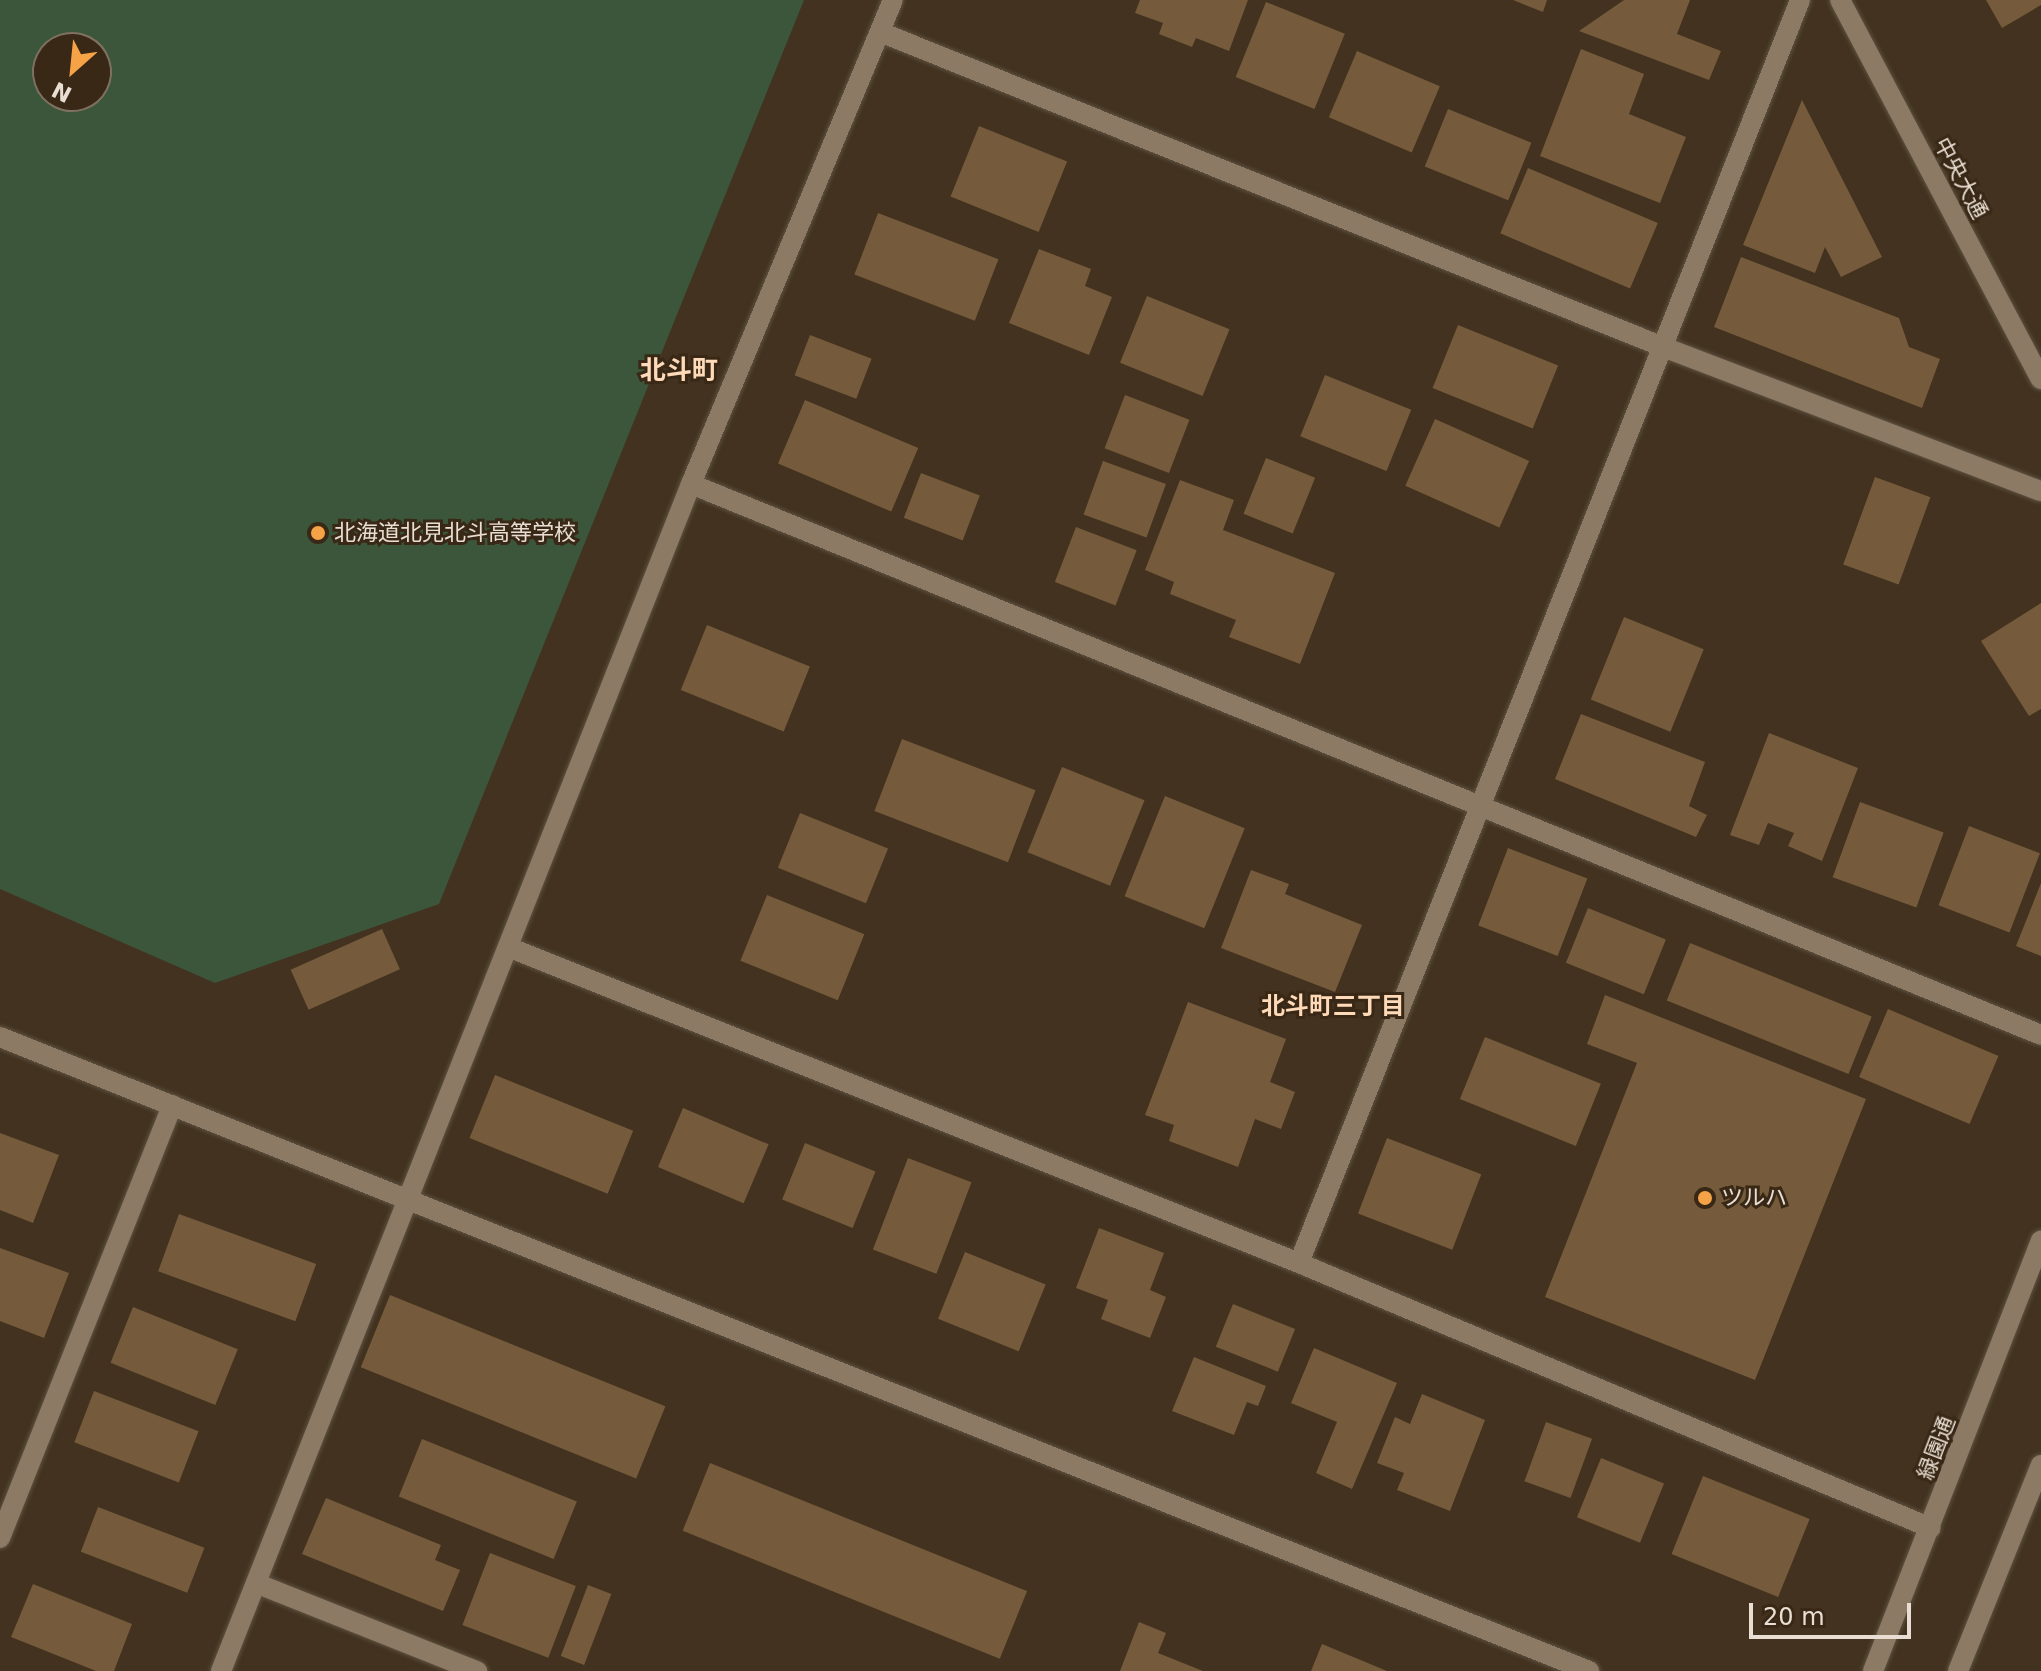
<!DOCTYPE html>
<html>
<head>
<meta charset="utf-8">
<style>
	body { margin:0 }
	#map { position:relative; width:2041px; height:1671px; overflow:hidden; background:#42321f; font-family:"DejaVu Sans","Noto Sans JP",sans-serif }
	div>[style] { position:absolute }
	.green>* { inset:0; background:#3c563b }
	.building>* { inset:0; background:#755b3b; transform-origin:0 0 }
	.roads { filter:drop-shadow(0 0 2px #5e5140) drop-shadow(0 0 2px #5e5140) }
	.minor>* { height:20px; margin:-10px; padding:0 10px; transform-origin:10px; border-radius:10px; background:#8c7a65 }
	.tertiary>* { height:20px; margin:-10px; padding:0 10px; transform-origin:10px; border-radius:10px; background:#8c7a65 }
	.dots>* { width:22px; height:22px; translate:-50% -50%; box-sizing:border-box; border:4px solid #382815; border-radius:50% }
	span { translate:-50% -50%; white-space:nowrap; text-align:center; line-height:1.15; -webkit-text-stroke:6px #382815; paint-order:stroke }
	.street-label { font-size:22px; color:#e9ded3 }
	.poi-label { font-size:22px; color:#e9ded3 }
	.left { translate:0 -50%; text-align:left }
	.neighbourhood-label { font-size:24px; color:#fedab8; font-weight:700 }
	.quarter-label { font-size:26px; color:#fedab8; font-weight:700 }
	.north { position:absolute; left:32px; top:32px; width:80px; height:80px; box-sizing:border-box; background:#382815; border:2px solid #7f7161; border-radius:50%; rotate:207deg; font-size:22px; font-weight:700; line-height:32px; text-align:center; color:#e9ded3 }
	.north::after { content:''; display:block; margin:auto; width:28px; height:36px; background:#f6a246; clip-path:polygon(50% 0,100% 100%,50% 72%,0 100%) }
	.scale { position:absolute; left:1749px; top:1603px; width:162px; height:36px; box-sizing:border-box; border:4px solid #e9ded3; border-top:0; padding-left:10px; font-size:24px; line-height:28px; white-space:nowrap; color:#e9ded3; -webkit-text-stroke:6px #382815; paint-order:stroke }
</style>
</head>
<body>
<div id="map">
	<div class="green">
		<i style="clip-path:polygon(evenodd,0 0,804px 0,439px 904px,215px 983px,0 889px,0 0,48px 48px,96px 48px,96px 96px,48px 96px,48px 48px)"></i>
	</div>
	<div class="building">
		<i style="clip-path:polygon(1140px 0,1248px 0,1229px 51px,1196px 38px,1192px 47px,1159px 34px,1163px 23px,1135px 13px)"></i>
		<i style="clip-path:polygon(1513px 0,1547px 0,1543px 12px)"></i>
		<i style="clip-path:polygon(1624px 0,1690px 0,1677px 34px,1721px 51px,1709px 80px,1579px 31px)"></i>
		<i style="clip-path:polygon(1986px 0,2041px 0,2041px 5px,2002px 28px)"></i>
		<i style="left:1266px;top:2px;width:85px;height:81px;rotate:22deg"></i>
		<i style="clip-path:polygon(1581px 49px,1644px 74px,1629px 114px,1686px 137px,1660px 203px,1540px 156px)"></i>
		<i style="left:1357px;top:51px;width:90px;height:72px;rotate:23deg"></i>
		<i style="clip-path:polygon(1802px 100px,1882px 257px,1841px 277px,1825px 247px,1815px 273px,1743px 245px)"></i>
		<i style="left:1448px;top:109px;width:90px;height:62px;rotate:22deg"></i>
		<i style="left:979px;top:126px;width:95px;height:76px;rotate:22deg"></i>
		<i style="left:1528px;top:168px;width:141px;height:71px;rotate:23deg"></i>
		<i style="left:878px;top:213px;width:129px;height:66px;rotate:21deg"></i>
		<i style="clip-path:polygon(1039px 249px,1091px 269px,1085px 286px,1112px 297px,1089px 355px,1009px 323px)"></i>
		<i style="clip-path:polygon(1741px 257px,1899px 318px,1909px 347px,1940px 359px,1922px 408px,1714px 327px)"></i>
		<i style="left:1147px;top:296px;width:89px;height:72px;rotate:22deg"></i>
		<i style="left:1458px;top:325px;width:108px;height:68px;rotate:22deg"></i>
		<i style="left:810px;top:335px;width:66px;height:43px;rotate:21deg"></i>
		<i style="left:1325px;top:375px;width:93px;height:66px;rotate:22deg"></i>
		<i style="left:1125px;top:395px;width:69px;height:57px;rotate:21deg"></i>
		<i style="left:805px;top:400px;width:123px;height:69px;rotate:23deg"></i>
		<i style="left:1435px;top:419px;width:103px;height:73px;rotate:24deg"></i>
		<i style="left:1266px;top:458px;width:53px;height:60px;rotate:22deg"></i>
		<i style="left:1103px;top:461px;width:67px;height:57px;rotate:20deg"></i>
		<i style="left:921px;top:473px;width:63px;height:48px;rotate:21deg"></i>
		<i style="left:1875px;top:477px;width:59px;height:93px;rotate:20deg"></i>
		<i style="clip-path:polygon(1180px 480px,1234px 500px,1223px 530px,1335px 573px,1300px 664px,1229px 637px,1236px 620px,1170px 594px,1174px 582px,1145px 570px)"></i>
		<i style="left:1076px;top:527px;width:65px;height:59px;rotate:21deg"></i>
		<i style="clip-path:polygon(2041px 603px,2041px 709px,2029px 716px,1981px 641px)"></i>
		<i style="left:1624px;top:617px;width:86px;height:89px;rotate:22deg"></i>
		<i style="left:707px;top:625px;width:111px;height:70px;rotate:22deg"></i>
		<i style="clip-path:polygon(1581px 714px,1705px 762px,1689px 806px,1707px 815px,1696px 837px,1555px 779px)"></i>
		<i style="clip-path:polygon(1769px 733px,1858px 768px,1822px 861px,1788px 846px,1794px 833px,1768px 823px,1759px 845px,1730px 835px)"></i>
		<i style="left:902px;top:739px;width:143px;height:77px;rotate:21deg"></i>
		<i style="left:1062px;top:767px;width:89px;height:92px;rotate:22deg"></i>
		<i style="left:1165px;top:796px;width:86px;height:108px;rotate:22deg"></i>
		<i style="left:1860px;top:802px;width:89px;height:80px;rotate:20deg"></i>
		<i style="left:800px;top:813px;width:95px;height:59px;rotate:22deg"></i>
		<i style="left:1969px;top:826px;width:76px;height:85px;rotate:21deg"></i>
		<i style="left:1508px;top:848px;width:85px;height:83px;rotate:21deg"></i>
		<i style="clip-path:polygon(1251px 870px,1289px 884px,1285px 894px,1362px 925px,1335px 992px,1221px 948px)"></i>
		<i style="clip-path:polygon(2041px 883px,2041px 956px,2016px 946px)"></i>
		<i style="left:767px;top:895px;width:105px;height:71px;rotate:22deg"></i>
		<i style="left:1588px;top:908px;width:84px;height:59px;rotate:22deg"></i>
		<i style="left:382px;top:929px;width:44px;height:100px;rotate:66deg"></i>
		<i style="left:1690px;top:943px;width:196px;height:62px;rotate:22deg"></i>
		<i style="clip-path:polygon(1605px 995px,1866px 1099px,1755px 1380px,1545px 1297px,1637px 1063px,1587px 1044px)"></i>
		<i style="clip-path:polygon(1188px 1002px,1286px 1039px,1270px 1082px,1295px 1092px,1281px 1129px,1255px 1119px,1238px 1167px,1169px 1141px,1174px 1125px,1145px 1115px)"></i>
		<i style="left:1888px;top:1009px;width:120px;height:74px;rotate:23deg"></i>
		<i style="left:1485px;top:1037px;width:125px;height:67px;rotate:22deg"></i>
		<i style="left:495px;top:1075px;width:149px;height:68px;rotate:22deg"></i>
		<i style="left:683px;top:1108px;width:93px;height:64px;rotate:23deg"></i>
		<i style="clip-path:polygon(0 1133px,59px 1155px,33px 1223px,0 1210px)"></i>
		<i style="left:1387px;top:1138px;width:101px;height:81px;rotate:21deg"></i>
		<i style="left:805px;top:1143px;width:76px;height:61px;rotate:22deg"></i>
		<i style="left:908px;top:1158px;width:68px;height:98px;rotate:21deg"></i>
		<i style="left:179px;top:1214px;width:146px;height:61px;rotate:20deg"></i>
		<i style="clip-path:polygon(1099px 1228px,1164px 1253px,1150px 1290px,1166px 1297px,1150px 1338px,1101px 1319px,1108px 1300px,1076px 1288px)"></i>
		<i style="clip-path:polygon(0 1248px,69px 1273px,44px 1338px,0 1321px)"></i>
		<i style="left:965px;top:1252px;width:87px;height:72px;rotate:22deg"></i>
		<i style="left:390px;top:1295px;width:297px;height:78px;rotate:22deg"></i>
		<i style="left:1233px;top:1304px;width:67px;height:46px;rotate:22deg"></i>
		<i style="left:133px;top:1307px;width:113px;height:60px;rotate:22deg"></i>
		<i style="clip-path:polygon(1314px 1348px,1397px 1383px,1352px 1489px,1316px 1473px,1337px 1422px,1291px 1403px)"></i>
		<i style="clip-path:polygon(1194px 1357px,1266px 1386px,1258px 1406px,1247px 1402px,1234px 1435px,1172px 1411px)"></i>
		<i style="left:94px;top:1391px;width:112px;height:55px;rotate:21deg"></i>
		<i style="clip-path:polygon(1422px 1394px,1485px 1420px,1450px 1511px,1397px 1490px,1404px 1473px,1377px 1463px,1395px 1417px,1410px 1424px)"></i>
		<i style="left:1546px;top:1422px;width:49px;height:63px;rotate:20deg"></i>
		<i style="left:422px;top:1439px;width:167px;height:62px;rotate:22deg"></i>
		<i style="left:1601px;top:1458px;width:68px;height:64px;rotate:22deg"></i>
		<i style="left:710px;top:1463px;width:342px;height:73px;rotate:22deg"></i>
		<i style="left:1703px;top:1476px;width:115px;height:84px;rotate:22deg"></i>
		<i style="clip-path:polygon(326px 1498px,441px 1545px,435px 1560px,460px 1570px,443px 1611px,302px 1554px)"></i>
		<i style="left:98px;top:1507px;width:114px;height:48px;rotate:21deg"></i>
		<i style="left:490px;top:1553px;width:92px;height:77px;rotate:21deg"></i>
		<i style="clip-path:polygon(33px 1584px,132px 1624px,114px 1671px,96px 1671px,11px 1637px)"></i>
		<i style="left:588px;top:1585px;width:25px;height:76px;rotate:21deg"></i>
		<i style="clip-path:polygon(1139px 1622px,1166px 1633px,1158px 1653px,1203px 1671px,1120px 1671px)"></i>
		<i style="clip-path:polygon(1322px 1644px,1387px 1671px,1311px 1671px)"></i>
	</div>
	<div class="roads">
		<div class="minor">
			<i style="left:880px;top:32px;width:844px;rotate:21.91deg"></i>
			<i style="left:1663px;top:347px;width:404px;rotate:20.9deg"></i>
			<i style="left:691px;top:484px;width:1458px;rotate:22.2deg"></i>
			<i style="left:508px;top:947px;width:852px;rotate:21.78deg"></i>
			<i style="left:1299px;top:1263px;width:685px;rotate:22.75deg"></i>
			<i style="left:1299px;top:1263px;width:1359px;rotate:-68.36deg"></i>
			<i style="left:0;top:1538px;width:466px;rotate:-68.3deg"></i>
			<i style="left:258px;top:1584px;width:236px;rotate:21.7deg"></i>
			<i style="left:221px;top:1671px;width:1277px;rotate:-68.4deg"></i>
			<i style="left:691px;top:484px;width:524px;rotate:-67.35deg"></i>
		</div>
		<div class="tertiary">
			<i style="left:1840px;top:0;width:429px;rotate:62.1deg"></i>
			<i style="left:0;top:1037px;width:1711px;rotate:21.75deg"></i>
			<i style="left:1873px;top:1671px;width:462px;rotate:-68.7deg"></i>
			<i style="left:1958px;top:1671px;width:222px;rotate:-68.1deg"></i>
		</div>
	</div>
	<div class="dots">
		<i style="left:318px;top:533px;background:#f6a246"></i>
		<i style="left:1705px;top:1198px;background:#f6a246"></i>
	</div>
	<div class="street-label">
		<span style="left:1961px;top:178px;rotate:62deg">中央大通</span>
		<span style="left:1936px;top:1448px;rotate:-69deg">緑園通</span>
	</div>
	<div class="poi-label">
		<span class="left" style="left:334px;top:533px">北海道北見北斗高等学校</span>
		<span class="left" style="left:1721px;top:1198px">ツルハ</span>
	</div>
	<div class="neighbourhood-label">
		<span style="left:1333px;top:1007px">北斗町三丁目</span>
	</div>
	<div class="quarter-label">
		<span style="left:679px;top:371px">北斗町</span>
	</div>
	<div class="north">N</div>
	<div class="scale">20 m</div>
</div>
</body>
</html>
